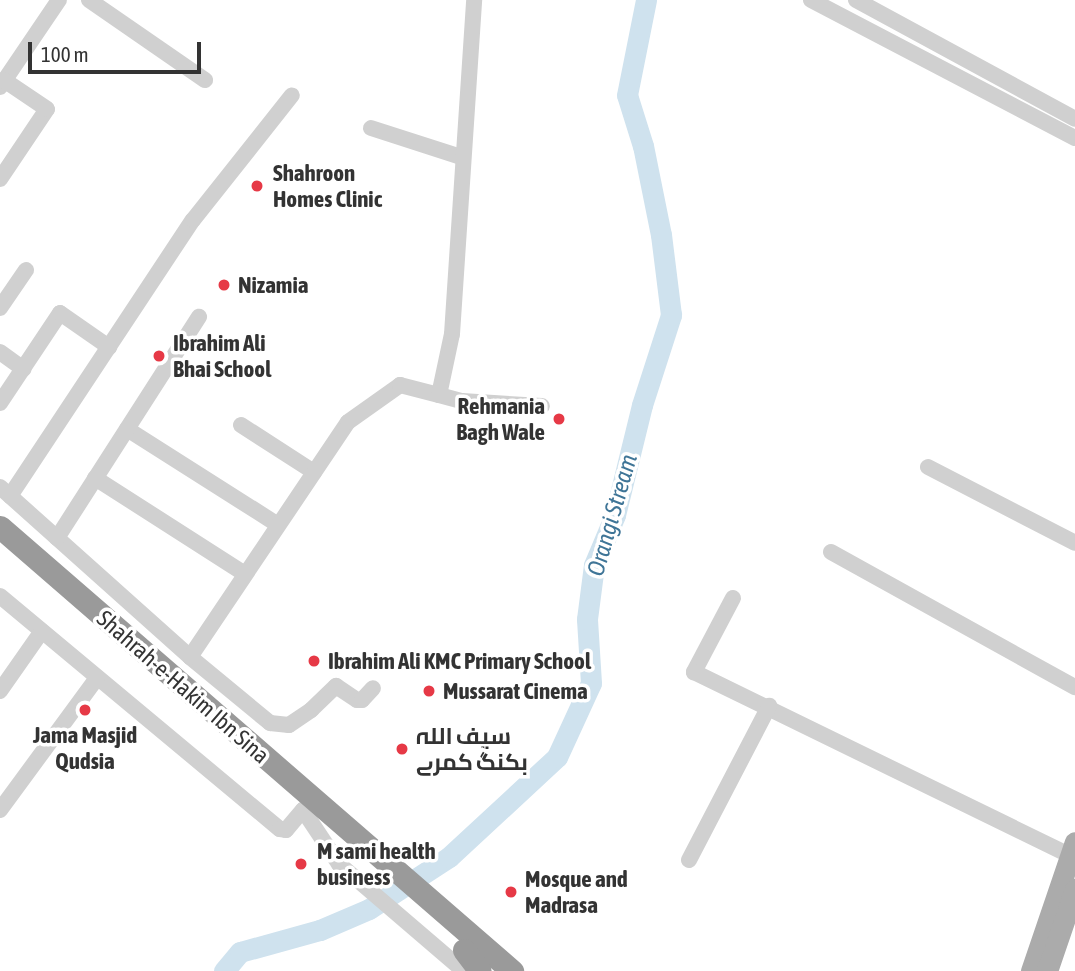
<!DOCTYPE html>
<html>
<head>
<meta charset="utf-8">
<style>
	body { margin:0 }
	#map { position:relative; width:1075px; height:971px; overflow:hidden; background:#fff; font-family:"Asap Condensed",Cairo,sans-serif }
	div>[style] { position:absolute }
	.river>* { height:21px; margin:-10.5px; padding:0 10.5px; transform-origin:10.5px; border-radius:10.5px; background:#cfe2ee }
	.minor>* { height:16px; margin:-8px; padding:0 8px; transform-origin:8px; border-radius:8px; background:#d0d0d0 }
	.major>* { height:21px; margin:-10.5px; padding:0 10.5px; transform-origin:10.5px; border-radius:10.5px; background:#ababab }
	.highway>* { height:23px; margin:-11.5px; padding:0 11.5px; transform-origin:11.5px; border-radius:11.5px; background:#9a9a9a }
	.dots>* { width:19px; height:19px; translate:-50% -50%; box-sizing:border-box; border:4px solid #fff; border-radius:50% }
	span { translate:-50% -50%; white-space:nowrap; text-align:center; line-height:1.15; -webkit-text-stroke:7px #fff; paint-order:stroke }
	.poi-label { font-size:23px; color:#333; font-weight:700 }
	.left { translate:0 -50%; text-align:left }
	.right { translate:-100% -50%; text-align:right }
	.street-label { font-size:23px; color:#333 }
	.water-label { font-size:24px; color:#3f7597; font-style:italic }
	.scale { position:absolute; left:28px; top:42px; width:173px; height:32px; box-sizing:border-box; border:4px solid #333; border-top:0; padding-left:9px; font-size:21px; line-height:24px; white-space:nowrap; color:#333; -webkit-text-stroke:5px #fff; paint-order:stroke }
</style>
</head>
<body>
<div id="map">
	<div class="river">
		<i style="left:224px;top:971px;width:25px;rotate:-50deg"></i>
		<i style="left:240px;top:952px;width:83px;rotate:-15.4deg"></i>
		<i style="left:320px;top:930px;width:53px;rotate:-23.2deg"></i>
		<i style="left:369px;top:909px;width:95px;rotate:-33deg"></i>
		<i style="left:449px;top:857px;width:147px;rotate:-42.8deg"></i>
		<i style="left:557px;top:757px;width:81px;rotate:-65.3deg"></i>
		<i style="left:591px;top:683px;width:64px;rotate:-93.6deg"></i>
		<i style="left:587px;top:619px;width:54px;rotate:-82.6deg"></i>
		<i style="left:594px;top:565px;width:54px;rotate:-67.2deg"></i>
		<i style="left:615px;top:515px;width:113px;rotate:-76.2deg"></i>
		<i style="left:642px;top:405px;width:95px;rotate:-72.1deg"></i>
		<i style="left:671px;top:315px;width:81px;rotate:-97.1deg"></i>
		<i style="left:661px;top:235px;width:91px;rotate:-101.4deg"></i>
		<i style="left:643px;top:146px;width:53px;rotate:-107.4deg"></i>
		<i style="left:627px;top:95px;width:97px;rotate:-78.7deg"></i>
	</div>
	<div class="minor">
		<i style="left:89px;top:0;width:141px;rotate:34.6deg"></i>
		<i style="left:811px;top:0;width:298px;rotate:27.6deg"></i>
		<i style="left:856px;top:0;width:249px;rotate:28.5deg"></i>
		<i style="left:0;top:87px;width:105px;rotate:-55.9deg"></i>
		<i style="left:371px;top:128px;width:95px;rotate:17.9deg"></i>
		<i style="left:0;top:179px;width:84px;rotate:-56.1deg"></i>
		<i style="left:47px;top:109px;width:52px;rotate:-146deg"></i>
		<i style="left:0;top:308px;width:46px;rotate:-55.6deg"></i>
		<i style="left:0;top:352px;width:29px;rotate:36deg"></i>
		<i style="left:439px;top:395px;width:24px;rotate:15deg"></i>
		<i style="left:462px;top:401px;width:80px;rotate:3.6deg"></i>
		<i style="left:0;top:403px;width:108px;rotate:-56.3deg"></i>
		<i style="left:60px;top:313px;width:60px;rotate:34.8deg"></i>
		<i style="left:241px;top:425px;width:87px;rotate:32.8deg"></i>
		<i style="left:127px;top:429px;width:179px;rotate:32.4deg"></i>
		<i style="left:928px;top:467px;width:165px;rotate:27.3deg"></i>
		<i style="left:95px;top:478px;width:178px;rotate:32.6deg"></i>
		<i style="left:0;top:487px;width:255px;rotate:41.8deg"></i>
		<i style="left:190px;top:657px;width:104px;rotate:39.5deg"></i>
		<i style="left:270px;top:723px;width:19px;rotate:6deg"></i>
		<i style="left:289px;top:725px;width:27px;rotate:-34deg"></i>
		<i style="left:311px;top:710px;width:35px;rotate:-44deg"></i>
		<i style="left:336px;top:686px;width:25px;rotate:34deg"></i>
		<i style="left:357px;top:700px;width:5px"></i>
		<i style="left:362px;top:700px;width:16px;rotate:-47deg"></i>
		<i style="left:10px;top:496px;width:331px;rotate:-56.5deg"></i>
		<i style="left:193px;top:220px;width:159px;rotate:-51.6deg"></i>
		<i style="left:57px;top:538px;width:263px;rotate:-57.3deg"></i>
		<i style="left:831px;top:552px;width:279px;rotate:29deg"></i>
		<i style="left:0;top:596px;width:364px;rotate:39.8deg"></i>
		<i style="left:280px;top:829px;width:6px;rotate:9deg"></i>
		<i style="left:286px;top:830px;width:26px;rotate:-50deg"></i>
		<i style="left:303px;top:810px;width:65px;rotate:56.3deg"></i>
		<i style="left:339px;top:864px;width:165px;rotate:40.6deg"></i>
		<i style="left:733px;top:598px;width:84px;rotate:117.8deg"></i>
		<i style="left:694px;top:672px;width:418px;rotate:26deg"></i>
		<i style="left:190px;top:657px;width:283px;rotate:-56.1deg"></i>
		<i style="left:348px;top:422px;width:64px;rotate:-35.4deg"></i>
		<i style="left:400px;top:385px;width:40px;rotate:14.4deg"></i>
		<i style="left:439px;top:395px;width:62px;rotate:-78deg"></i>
		<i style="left:452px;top:334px;width:335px;rotate:-86.2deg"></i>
		<i style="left:0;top:691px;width:73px;rotate:-55deg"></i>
		<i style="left:0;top:810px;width:164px;rotate:-53.7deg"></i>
		<i style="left:689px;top:860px;width:174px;rotate:-62.5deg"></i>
	</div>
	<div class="major">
		<i style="left:1031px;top:971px;width:136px;rotate:-71.2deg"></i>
		<i style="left:1047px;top:971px;width:87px;rotate:-71.1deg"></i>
	</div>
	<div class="highway">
		<i style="left:0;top:527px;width:678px;rotate:40.93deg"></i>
		<i style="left:464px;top:950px;width:26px;rotate:53deg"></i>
	</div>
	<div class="dots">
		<i style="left:257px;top:186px;background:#e63946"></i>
		<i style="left:224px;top:285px;background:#e63946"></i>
		<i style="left:159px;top:356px;background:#e63946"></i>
		<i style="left:559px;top:419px;background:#e63946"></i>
		<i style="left:314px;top:661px;background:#e63946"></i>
		<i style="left:429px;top:691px;background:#e63946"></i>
		<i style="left:85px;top:710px;background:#e63946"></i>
		<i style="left:402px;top:749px;background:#e63946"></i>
		<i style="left:301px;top:864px;background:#e63946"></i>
		<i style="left:511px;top:892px;background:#e63946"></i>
	</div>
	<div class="poi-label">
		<span class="left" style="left:273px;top:186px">Shahroon<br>Homes Clinic</span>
		<span class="left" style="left:238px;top:285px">Nizamia</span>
		<span class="left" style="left:173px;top:356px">Ibrahim Ali<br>Bhai School</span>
		<span class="right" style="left:545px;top:419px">Rehmania<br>Bagh Wale</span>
		<span class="left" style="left:328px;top:661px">Ibrahim Ali KMC Primary School</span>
		<span class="left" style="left:443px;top:691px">Mussarat Cinema</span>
		<span style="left:85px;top:748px">Jama Masjid<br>Qudsia</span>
		<span class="left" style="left:416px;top:749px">سیف اللہ<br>بکنگ کمرے</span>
		<span class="left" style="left:317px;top:864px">M sami health<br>business</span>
		<span class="left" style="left:525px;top:892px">Mosque and<br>Madrasa</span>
	</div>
	<div class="street-label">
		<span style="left:183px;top:687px;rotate:41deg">Shahrah-e-Hakim Ibn Sina</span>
	</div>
	<div class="water-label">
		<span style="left:612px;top:515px;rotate:-74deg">Orangi Stream</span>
	</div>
	<div class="scale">100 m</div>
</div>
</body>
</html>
